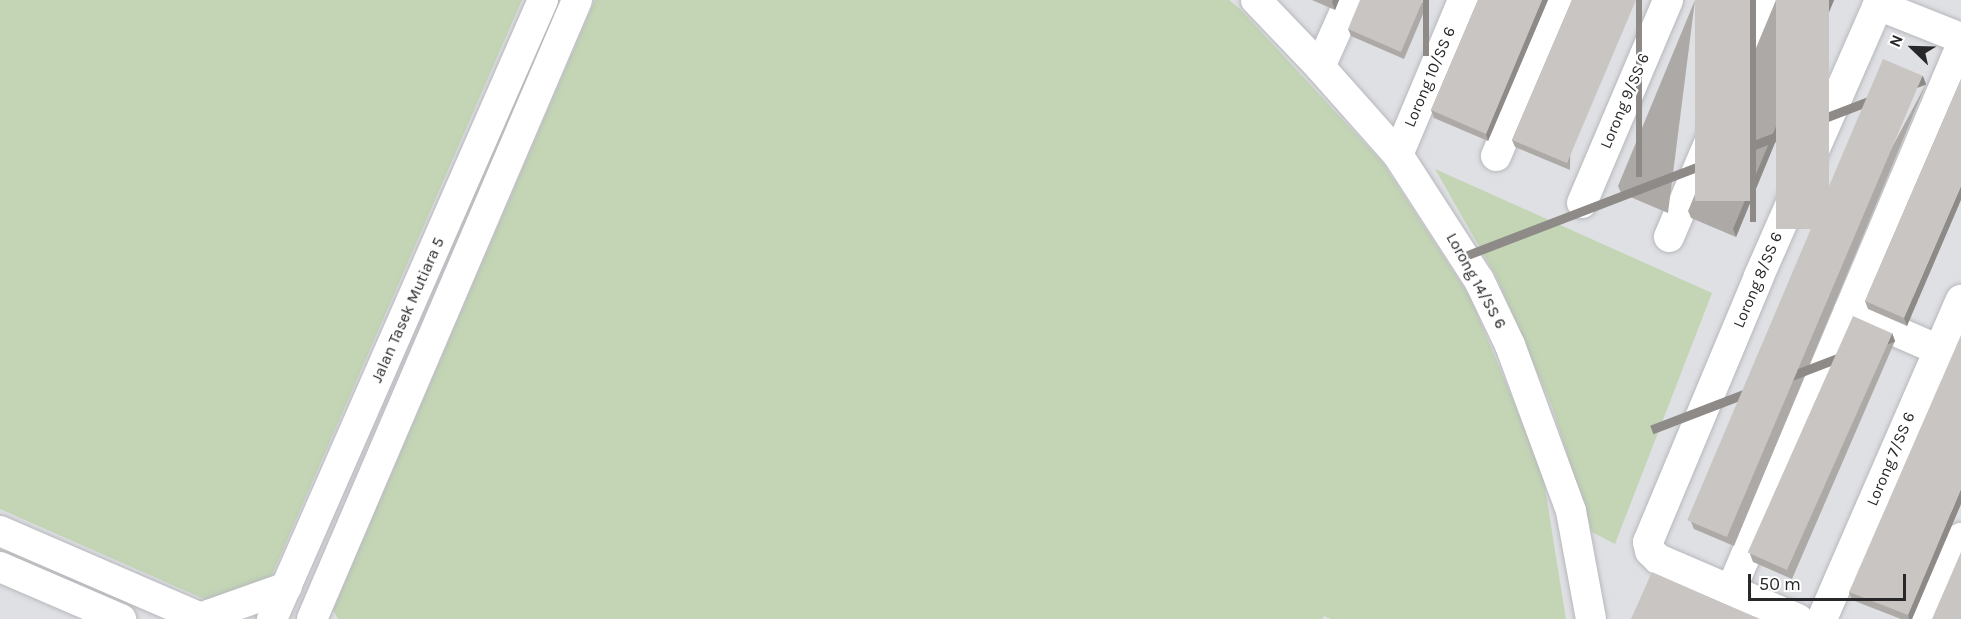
<!DOCTYPE html>
<html>
<head>
<meta charset="utf-8">
<style>
	body { margin:0 }
	#map { position:relative; width:1961px; height:619px; overflow:hidden; background:#dfe0e4; font-family:Karla,sans-serif }
	div>[style] { position:absolute }
	.green>* { inset:0; background:#c3d5b5 }
	.roads { filter:drop-shadow(0 0 2px #b7b8bc) drop-shadow(0 0 2px #b7b8bc) }
	.minor>* { height:30px; margin:-15px; padding:0 15px; transform-origin:15px; border-radius:15px; background:#fff }
	.wall>* { inset:0; background:#ada9a7 }
	.shaded-wall>* { inset:0; background:#8d8a88; transform-origin:0 0 }
	.building>* { inset:0; background:#c9c5c2; transform-origin:0 0 }
	span { translate:-50% -50%; white-space:nowrap; text-align:center; line-height:1.15; -webkit-text-stroke:4.5px #fff; paint-order:stroke }
	.street-label { font-size:16px; color:#28282a }
	.north { position:absolute; left:1883px; top:18px; width:60px; height:60px; -webkit-text-stroke:4px #fff; paint-order:stroke; rotate:293deg; font-size:16px; font-weight:700; line-height:24px; text-align:center; color:#28282a }
	.north::after { content:''; display:block; margin:auto; width:21px; height:27px; background:#28282a; clip-path:polygon(50% 0,100% 100%,50% 72%,0 100%) }
	.scale { position:absolute; left:1748px; top:574px; width:158px; height:27px; box-sizing:border-box; border:3px solid #28282a; border-top:0; padding-left:8px; font-size:18px; line-height:21px; white-space:nowrap; color:#28282a; -webkit-text-stroke:4px #fff; paint-order:stroke }
</style>
</head>
<body>
<div id="map">
	<div class="green">
		<i style="clip-path:polygon(0 0,522px 0,271px 577px,211px 602px,0 509px)"></i>
		<i style="clip-path:polygon(595px 0,1229px 0,1240px 9px,1382px 162px,1470px 297px,1542px 469px,1566px 619px,1331px 619px,1324px 616px,1322px 619px,338px 619px,333px 610px)"></i>
		<i style="clip-path:polygon(1435px 169px,1712px 293px,1615px 544px,1592px 532px,1552px 407px,1496px 276px)"></i>
	</div>
	<div class="roads">
		<div class="minor">
			<i style="left:1256px;top:0;width:93px;rotate:46.3deg"></i>
			<i style="left:1320px;top:67px;width:118px;rotate:48.4deg"></i>
			<i style="left:1398px;top:155px;width:149px;rotate:57.1deg"></i>
			<i style="left:1479px;top:280px;width:72px;rotate:64.5deg"></i>
			<i style="left:1510px;top:345px;width:177px;rotate:69.8deg"></i>
			<i style="left:1571px;top:511px;width:110px;rotate:79.5deg"></i>
			<i style="left:1878px;top:5px;width:89px;rotate:21.7deg"></i>
			<i style="left:1320px;top:67px;width:73px;rotate:-65.9deg"></i>
			<i style="left:1398px;top:155px;width:168px;rotate:-67.2deg"></i>
			<i style="left:1496px;top:156px;width:170px;rotate:-66.8deg"></i>
			<i style="left:1582px;top:203px;width:220px;rotate:-67deg"></i>
			<i style="left:1669px;top:237px;width:258px;rotate:-66.9deg"></i>
			<i style="left:1849px;top:311px;width:98px;rotate:23.4deg"></i>
			<i style="left:0;top:531px;width:221px;rotate:23.4deg"></i>
			<i style="left:0;top:567px;width:132px;rotate:23.3deg"></i>
			<i style="left:1731px;top:590px;width:591px;rotate:-67.08deg"></i>
			<i style="left:200px;top:618px;width:92px;rotate:-19.6deg"></i>
			<i style="left:272px;top:619px;width:676px;rotate:-66.36deg"></i>
			<i style="left:312px;top:619px;width:673px;rotate:-66.82deg"></i>
			<i style="left:1798px;top:619px;width:152px;rotate:-156.8deg"></i>
			<i style="left:1658px;top:559px;width:11px;rotate:-135deg"></i>
			<i style="left:1650px;top:551px;width:9px;rotate:-103deg"></i>
			<i style="left:1648px;top:542px;width:288px;rotate:-67.3deg"></i>
			<i style="left:1759px;top:276px;width:301px;rotate:-66.3deg"></i>
			<i style="left:1822px;top:619px;width:348px;rotate:-66.5deg"></i>
			<i style="left:1927px;top:619px;width:88px;rotate:-67.2deg"></i>
		</div>
	</div>
	<div class="wall">
		<i style="clip-path:polygon(1312px 0,1339px 0,1335px 10px)"></i>
		<i style="clip-path:polygon(1429px 0,1404px 59px,1351px 36px,1348px 29px)"></i>
		<i style="clip-path:polygon(1478px 0,1548px 0,1488px 141px,1434px 118px,1431px 110px)"></i>
		<i style="clip-path:polygon(1572px 0,1570px 170px,1515px 147px,1512px 140px)"></i>
		<i style="clip-path:polygon(1695px 0,1668px 213px,1621px 193px,1618px 186px)"></i>
		<i style="clip-path:polygon(1776px 0,1834px 0,1736px 237px,1691px 218px,1688px 211px)"></i>
		<i style="clip-path:polygon(1961px 79px,1907px 326px,1868px 309px,1865px 301px)"></i>
		<i style="clip-path:polygon(1926px 84px,1734px 546px,1694px 529px,1691px 522px)"></i>
		<i style="clip-path:polygon(1892px 333px,1895px 341px,1792px 579px,1753px 562px,1750px 554px)"></i>
		<i style="clip-path:polygon(1961px 504px,1912px 619px,1901px 619px,1852px 600px,1849px 592px)"></i>
	</div>
	<div class="shaded-wall">
		<i style="clip-path:polygon(1333px 0,1339px 0,1335px 10px,1332px 2px)"></i>
		<i style="left:1423px;top:0;width:6px;height:56px"></i>
		<i style="clip-path:polygon(1542px 0,1548px 0,1488px 141px,1486px 134px)"></i>
		<i style="left:1636px;top:0;width:6px;height:177px"></i>
		<i style="left:1750px;top:0;width:6px;height:222px"></i>
		<i style="clip-path:polygon(1829px 0,1834px 0,1736px 237px,1733px 229px)"></i>
		<i style="left:1923px;top:76px;width:9px;height:500px;rotate:69deg"></i>
		<i style="clip-path:polygon(1961px 186px,1961px 200px,1907px 326px,1904px 318px)"></i>
		<i style="left:1892px;top:333px;width:9px;height:259px;rotate:69deg"></i>
		<i style="clip-path:polygon(1961px 489px,1961px 504px,1912px 619px,1909px 619px,1908px 615px)"></i>
	</div>
	<div class="building">
		<i style="clip-path:polygon(1360px 0,1423px 0,1401px 52px,1348px 29px)"></i>
		<i style="clip-path:polygon(1478px 0,1542px 0,1486px 134px,1431px 110px)"></i>
		<i style="clip-path:polygon(1572px 0,1636px 0,1567px 163px,1512px 140px)"></i>
		<i style="left:1695px;top:0;width:55px;height:201px"></i>
		<i style="left:1776px;top:0;width:53px;height:229px"></i>
		<i style="left:1883px;top:59px;width:43px;height:501px;rotate:23deg"></i>
		<i style="clip-path:polygon(1961px 79px,1961px 186px,1904px 318px,1865px 301px)"></i>
		<i style="left:1853px;top:316px;width:43px;height:259px;rotate:24deg"></i>
		<i style="clip-path:polygon(1961px 335px,1961px 489px,1908px 615px,1849px 592px)"></i>
		<i style="clip-path:polygon(1961px 552px,1961px 619px,1932px 619px)"></i>
		<i style="clip-path:polygon(1652px 572px,1759px 619px,1631px 619px)"></i>
	</div>
	<div class="street-label">
		<span style="left:1430px;top:77px;rotate:-67deg">Lorong 10/SS 6</span>
		<span style="left:1625px;top:101px;rotate:-67deg">Lorong 9/SS 6</span>
		<span style="left:1758px;top:280px;rotate:-67deg">Lorong 8/SS 6</span>
		<span style="left:1476px;top:281px;rotate:61deg">Lorong 14/SS 6</span>
		<span style="left:408px;top:310px;rotate:-66deg">Jalan Tasek Mutiara 5</span>
		<span style="left:1891px;top:459px;rotate:-67deg">Lorong 7/SS 6</span>
	</div>
	<div class="north">N</div>
	<div class="scale">50 m</div>
</div>
</body>
</html>
